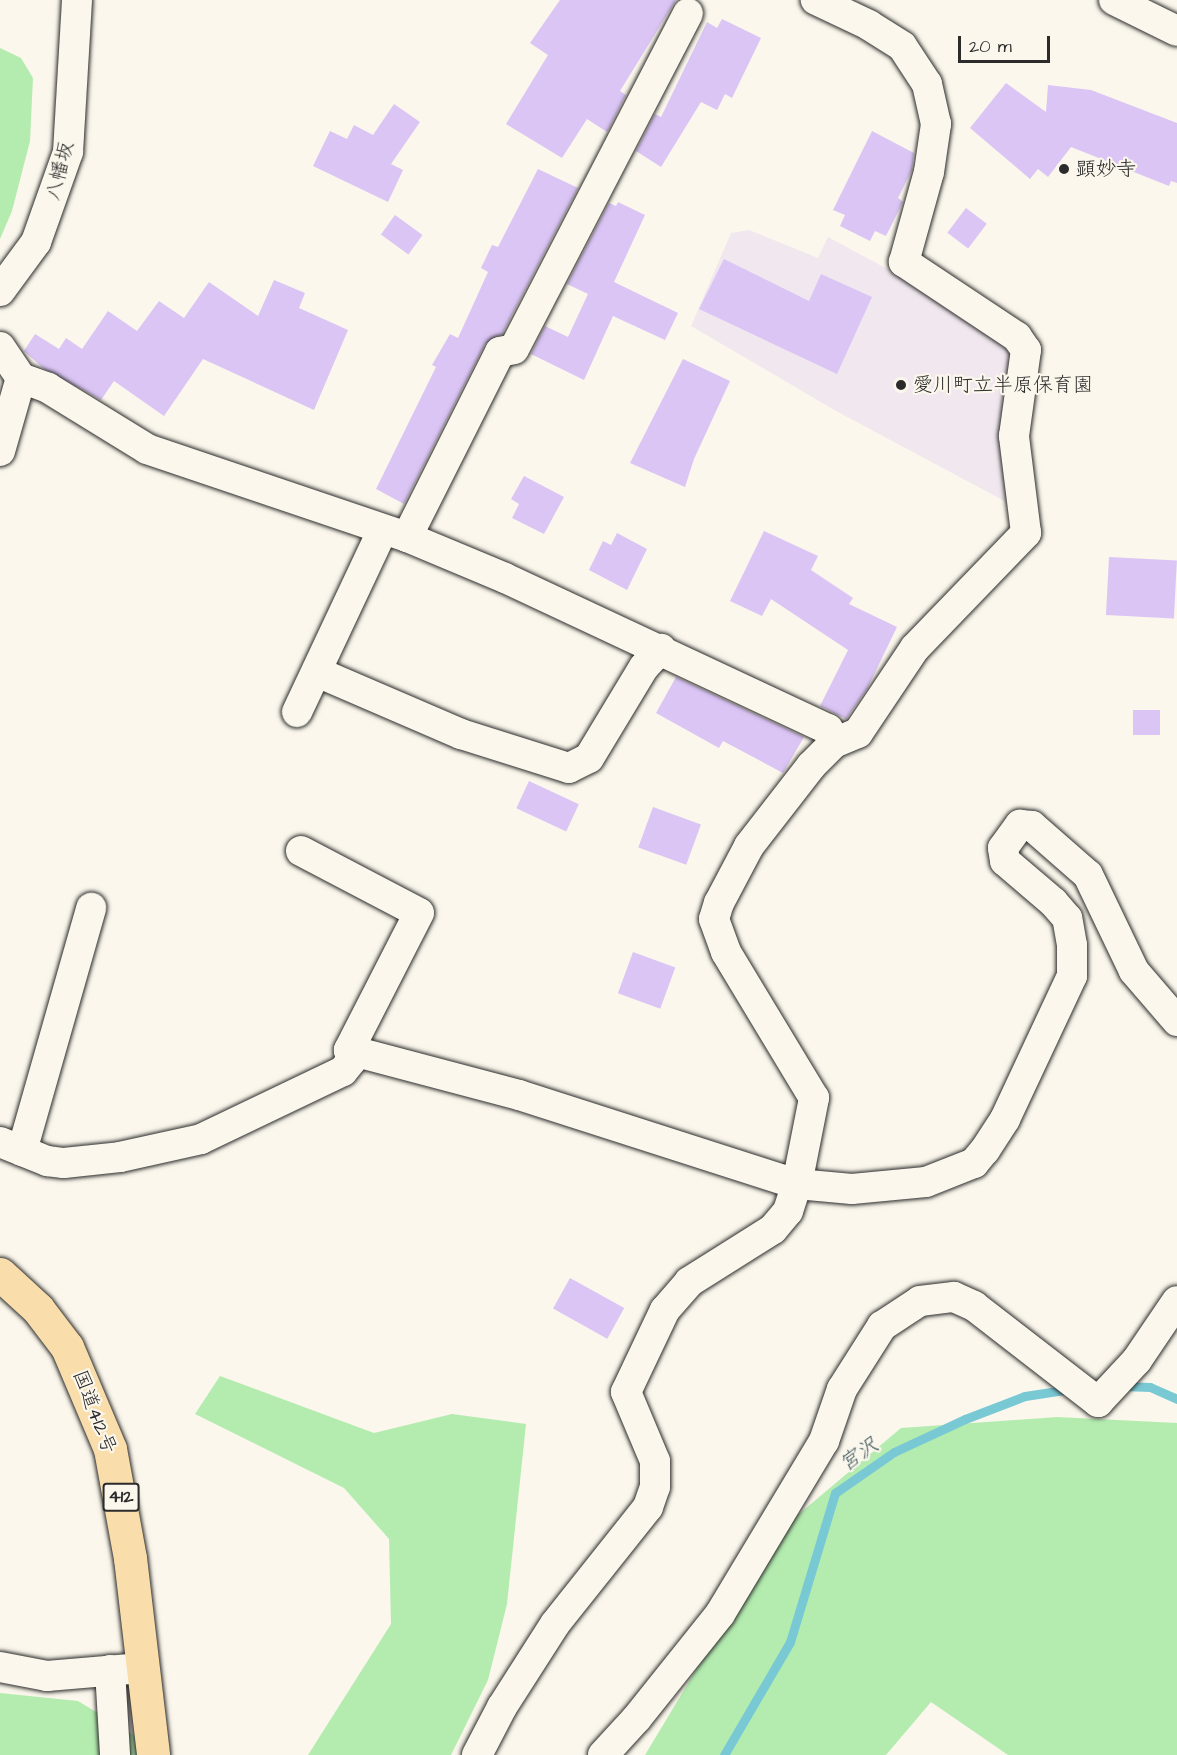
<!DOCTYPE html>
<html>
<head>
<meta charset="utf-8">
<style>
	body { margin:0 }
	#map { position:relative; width:1177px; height:1755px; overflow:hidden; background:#fbf7ec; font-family:"Architects Daughter","Klee One",sans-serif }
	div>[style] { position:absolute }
	.built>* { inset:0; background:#f1e8ef }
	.green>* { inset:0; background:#b4ecb0 }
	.stream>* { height:9px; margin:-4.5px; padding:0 4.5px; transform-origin:4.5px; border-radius:4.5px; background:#79c9d5 }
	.building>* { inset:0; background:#dbc5f5; transform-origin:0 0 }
	.roads { filter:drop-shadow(0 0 2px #2b2b2b) drop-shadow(0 0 2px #2b2b2b) }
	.minor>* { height:30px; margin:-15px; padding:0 15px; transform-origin:15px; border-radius:15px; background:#fbf7ec }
	.highway>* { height:33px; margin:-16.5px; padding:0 16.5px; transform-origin:16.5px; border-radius:16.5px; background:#f9deab }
	.dots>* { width:16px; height:16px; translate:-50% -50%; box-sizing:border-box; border:3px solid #fbf7ec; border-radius:50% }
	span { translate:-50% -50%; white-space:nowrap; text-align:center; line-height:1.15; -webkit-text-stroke:4.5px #fbf7ec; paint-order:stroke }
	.shield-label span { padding:2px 4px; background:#fbf7ec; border:2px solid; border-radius:4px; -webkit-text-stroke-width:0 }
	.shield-label { font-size:18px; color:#2b2b2b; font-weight:700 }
	.poi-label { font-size:20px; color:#2b2b2b }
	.left { translate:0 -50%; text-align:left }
	.street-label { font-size:20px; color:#2b2b2b }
	.water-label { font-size:21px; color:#425a5e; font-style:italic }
	.scale { position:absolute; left:958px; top:36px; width:92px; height:27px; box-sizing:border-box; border:3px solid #2b2b2b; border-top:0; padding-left:8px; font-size:18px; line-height:21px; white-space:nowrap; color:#2b2b2b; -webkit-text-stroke:4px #fbf7ec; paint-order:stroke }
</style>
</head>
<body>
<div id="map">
	<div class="built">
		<i style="clip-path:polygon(749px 230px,818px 258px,828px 237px,893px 272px,1004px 345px,1012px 353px,1010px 504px,836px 411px,691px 326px,731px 233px)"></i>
	</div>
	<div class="green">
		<i style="clip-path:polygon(0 48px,21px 58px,33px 78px,30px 141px,12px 211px,0 239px)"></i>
		<i style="clip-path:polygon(220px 1376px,374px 1433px,452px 1414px,526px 1424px,507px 1604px,488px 1680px,451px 1755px,308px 1755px,391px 1624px,389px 1539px,344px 1488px,195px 1414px)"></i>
		<i style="clip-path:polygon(1057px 1417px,1177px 1423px,1177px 1755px,1008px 1755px,931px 1702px,886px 1755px,645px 1755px,780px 1530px,901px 1428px)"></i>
		<i style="clip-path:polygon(0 1693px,78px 1701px,167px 1755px,0 1755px)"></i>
	</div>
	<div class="stream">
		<i style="left:1123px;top:1386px;width:27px;rotate:2deg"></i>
		<i style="left:1150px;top:1387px;width:30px;rotate:24deg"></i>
		<i style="left:724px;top:1755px;width:131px;rotate:-59.7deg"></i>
		<i style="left:790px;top:1642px;width:156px;rotate:-73.2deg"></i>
		<i style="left:835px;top:1493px;width:72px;rotate:-34.8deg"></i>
		<i style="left:894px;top:1452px;width:78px;rotate:-24.9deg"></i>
		<i style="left:965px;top:1419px;width:64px;rotate:-21deg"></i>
		<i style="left:1025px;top:1396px;width:46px;rotate:-8.8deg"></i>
	</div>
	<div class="building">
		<i style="clip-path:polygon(560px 0,676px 0,620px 91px,626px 95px,607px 132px,587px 119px,562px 158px,506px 124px,548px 55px,530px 43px)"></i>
		<i style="clip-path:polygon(722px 19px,761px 38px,732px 98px,725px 94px,717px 110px,701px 102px,661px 167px,636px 151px,655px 114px,661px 117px,707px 22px,717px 28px)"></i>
		<i style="clip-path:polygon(1006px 83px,1046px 112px,1048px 85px,1091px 90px,1177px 123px,1177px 183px,1171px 181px,1169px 186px,1071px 147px,1048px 177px,1038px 169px,1030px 179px,970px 128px)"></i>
		<i style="clip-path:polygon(394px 104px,420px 122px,391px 164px,403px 170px,388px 202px,313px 166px,330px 131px,347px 139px,354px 125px,373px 135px)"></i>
		<i style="clip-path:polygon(872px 131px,914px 153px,912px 170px,898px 198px,903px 202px,886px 236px,875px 231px,870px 241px,840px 226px,845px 215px,833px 210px)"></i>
		<i style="clip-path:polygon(538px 169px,578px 188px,502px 334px,485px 344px,404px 504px,376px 489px,436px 367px,432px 365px,450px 334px,458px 338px,488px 272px,481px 268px,492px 245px,498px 247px)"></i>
		<i style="clip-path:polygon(618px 202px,645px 215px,614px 282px,678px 313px,665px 340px,613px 316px,584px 380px,531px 354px,545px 326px,568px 337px,588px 294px,567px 284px,609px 203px,616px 206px)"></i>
		<i style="left:966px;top:208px;width:26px;height:31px;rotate:37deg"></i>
		<i style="left:395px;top:215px;width:34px;height:24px;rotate:36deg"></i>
		<i style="clip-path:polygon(724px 259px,809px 301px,821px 274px,872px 297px,837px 374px,699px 309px)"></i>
		<i style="clip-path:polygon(274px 280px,305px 293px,299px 308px,348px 330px,314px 410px,203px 359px,164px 416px,114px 381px,101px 400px,43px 368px,24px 351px,35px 334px,59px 349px,66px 338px,82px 349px,108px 311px,137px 331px,159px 301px,184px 318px,209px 282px,258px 316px)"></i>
		<i style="clip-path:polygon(683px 359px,730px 381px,694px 459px,685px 487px,630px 463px)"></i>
		<i style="clip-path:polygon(524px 476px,564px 497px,544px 534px,512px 518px,519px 504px,511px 499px)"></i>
		<i style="clip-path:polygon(764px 531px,818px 556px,811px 570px,853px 598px,849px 604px,897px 627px,867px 689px,846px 719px,820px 706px,848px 650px,771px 599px,762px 616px,730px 601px)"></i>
		<i style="clip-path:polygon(617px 533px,647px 549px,627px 590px,589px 570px,603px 541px,611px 545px)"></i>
		<i style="left:1109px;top:557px;width:68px;height:58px;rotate:3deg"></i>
		<i style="clip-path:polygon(676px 677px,804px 737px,783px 773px,723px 741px,719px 748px,656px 713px)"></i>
		<i style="left:1160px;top:710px;width:25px;height:27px;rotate:90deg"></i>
		<i style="left:529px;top:781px;width:55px;height:30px;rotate:25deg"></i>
		<i style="left:653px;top:807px;width:51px;height:43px;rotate:20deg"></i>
		<i style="left:633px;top:952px;width:45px;height:44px;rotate:20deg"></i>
		<i style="left:570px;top:1278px;width:62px;height:35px;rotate:29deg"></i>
	</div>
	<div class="roads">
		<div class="minor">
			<i style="left:1114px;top:0;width:70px;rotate:26.2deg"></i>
			<i style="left:0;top:291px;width:61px;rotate:-53.7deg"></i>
			<i style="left:36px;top:242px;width:96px;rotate:-70.4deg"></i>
			<i style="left:68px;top:152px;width:152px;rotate:-86.6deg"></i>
			<i style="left:0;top:347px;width:37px;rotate:56deg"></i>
			<i style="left:0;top:451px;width:76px;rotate:-74deg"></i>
			<i style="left:21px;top:378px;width:29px;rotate:20deg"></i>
			<i style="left:48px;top:388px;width:116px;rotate:31.6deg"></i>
			<i style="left:147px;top:449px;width:274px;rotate:18.7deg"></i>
			<i style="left:407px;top:537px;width:106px;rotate:22.7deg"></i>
			<i style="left:505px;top:578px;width:357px;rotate:25.1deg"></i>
			<i style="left:828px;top:729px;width:15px;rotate:67deg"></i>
			<i style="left:407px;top:537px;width:207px;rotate:-63.3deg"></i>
			<i style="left:500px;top:352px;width:14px;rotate:-12deg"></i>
			<i style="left:514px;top:349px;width:378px;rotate:-62.6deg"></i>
			<i style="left:317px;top:672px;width:157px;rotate:23.3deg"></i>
			<i style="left:461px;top:734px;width:113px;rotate:17.5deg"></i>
			<i style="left:569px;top:768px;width:22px;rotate:-27deg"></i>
			<i style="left:589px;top:758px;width:106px;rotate:-58.9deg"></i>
			<i style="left:644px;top:667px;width:25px;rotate:-47deg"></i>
			<i style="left:297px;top:712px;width:200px;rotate:-64.8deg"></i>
			<i style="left:301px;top:851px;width:133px;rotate:27.7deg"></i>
			<i style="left:419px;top:913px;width:154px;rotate:117.1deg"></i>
			<i style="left:0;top:1142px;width:51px;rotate:22deg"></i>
			<i style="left:47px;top:1161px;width:17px;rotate:7deg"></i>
			<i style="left:64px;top:1163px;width:56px;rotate:-6.1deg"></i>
			<i style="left:120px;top:1157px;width:83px;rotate:-12.5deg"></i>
			<i style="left:201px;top:1139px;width:157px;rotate:-25.6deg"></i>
			<i style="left:343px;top:1071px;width:13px;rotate:-51deg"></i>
			<i style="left:351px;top:1061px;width:11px;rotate:-100deg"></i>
			<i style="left:349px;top:1050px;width:176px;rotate:14.8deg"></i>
			<i style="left:519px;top:1095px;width:292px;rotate:17.8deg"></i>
			<i style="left:797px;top:1184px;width:55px;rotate:5.2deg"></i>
			<i style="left:852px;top:1189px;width:74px;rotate:-5.4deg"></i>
			<i style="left:926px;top:1182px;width:52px;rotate:-21.6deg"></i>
			<i style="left:974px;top:1163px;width:17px;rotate:-50deg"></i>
			<i style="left:985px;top:1150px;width:37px;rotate:-57deg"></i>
			<i style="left:1005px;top:1119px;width:158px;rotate:-64.9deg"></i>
			<i style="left:1072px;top:976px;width:31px;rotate:-90deg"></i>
			<i style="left:1072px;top:945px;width:27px;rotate:-100deg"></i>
			<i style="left:1067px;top:918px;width:21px;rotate:-131deg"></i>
			<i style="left:1053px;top:902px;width:63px;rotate:-139.5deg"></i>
			<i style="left:1005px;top:861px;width:13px;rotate:-99deg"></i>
			<i style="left:1003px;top:848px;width:29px;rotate:-54deg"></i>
			<i style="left:1020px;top:825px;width:12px;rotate:5deg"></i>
			<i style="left:1032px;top:826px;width:74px;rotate:41.2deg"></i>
			<i style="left:1088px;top:875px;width:106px;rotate:64.4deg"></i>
			<i style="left:1134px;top:971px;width:66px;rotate:49.3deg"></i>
			<i style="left:22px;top:1151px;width:253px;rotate:-74.1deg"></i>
			<i style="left:0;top:1667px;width:48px;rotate:10.8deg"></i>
			<i style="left:47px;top:1676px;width:95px;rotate:-4.8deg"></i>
			<i style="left:110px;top:1670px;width:85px;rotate:86.6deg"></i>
			<i style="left:477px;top:1755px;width:54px;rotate:-62.5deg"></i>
			<i style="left:502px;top:1707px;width:98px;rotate:-57.4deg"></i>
			<i style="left:555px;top:1624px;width:149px;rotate:-51.5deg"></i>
			<i style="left:648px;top:1507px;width:21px;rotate:-71deg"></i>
			<i style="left:655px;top:1487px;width:26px;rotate:-90deg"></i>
			<i style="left:655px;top:1461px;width:75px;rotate:-112.8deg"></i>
			<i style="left:626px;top:1392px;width:91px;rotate:-64.6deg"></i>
			<i style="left:665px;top:1310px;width:37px;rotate:-49deg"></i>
			<i style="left:689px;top:1282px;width:99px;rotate:-32.2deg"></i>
			<i style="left:773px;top:1229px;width:23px;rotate:-50deg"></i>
			<i style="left:788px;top:1211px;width:28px;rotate:-72deg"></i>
			<i style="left:797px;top:1184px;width:88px;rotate:-78.8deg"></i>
			<i style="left:814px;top:1098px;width:170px;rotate:-121.1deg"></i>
			<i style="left:726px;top:952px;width:35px;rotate:-110deg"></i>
			<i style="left:714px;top:919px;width:17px;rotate:-73deg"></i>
			<i style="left:719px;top:903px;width:64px;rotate:-62.2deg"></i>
			<i style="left:749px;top:846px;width:101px;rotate:-52.2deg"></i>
			<i style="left:811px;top:766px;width:33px;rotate:-45deg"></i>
			<i style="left:834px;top:743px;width:26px;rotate:-23deg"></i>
			<i style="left:858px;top:733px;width:102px;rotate:-56.2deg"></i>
			<i style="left:915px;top:648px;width:160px;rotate:-46deg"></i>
			<i style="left:1026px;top:533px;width:98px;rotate:-97.1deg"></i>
			<i style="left:1014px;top:436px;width:87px;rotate:-82.1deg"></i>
			<i style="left:1026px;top:350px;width:16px;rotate:-125deg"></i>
			<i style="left:1017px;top:337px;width:136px;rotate:-146.4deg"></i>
			<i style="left:904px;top:262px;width:93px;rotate:-74.5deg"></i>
			<i style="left:929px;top:172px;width:49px;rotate:-81.7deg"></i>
			<i style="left:936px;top:124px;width:41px;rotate:-102.7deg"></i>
			<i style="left:927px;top:84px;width:45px;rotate:-123.3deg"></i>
			<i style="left:902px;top:46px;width:39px;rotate:-148deg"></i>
			<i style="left:869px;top:25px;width:59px;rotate:-154.7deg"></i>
			<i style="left:603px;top:1755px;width:50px;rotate:-47.4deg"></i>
			<i style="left:637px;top:1718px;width:133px;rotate:-51.4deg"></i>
			<i style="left:720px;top:1614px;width:202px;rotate:-59deg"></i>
			<i style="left:824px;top:1441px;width:55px;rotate:-70.9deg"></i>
			<i style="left:842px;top:1389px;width:75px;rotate:-57.6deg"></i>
			<i style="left:882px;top:1326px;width:45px;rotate:-33.3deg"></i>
			<i style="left:920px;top:1301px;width:34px;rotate:-7deg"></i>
			<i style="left:954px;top:1297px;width:22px;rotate:24deg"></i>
			<i style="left:974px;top:1306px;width:157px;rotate:37.7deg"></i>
			<i style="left:1098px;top:1402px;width:57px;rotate:-47.1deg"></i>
			<i style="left:1137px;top:1360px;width:71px;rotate:-55.9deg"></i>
		</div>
		<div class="highway">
			<i style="left:0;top:1274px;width:52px;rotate:42.6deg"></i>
			<i style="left:38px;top:1309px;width:48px;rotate:52.7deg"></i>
			<i style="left:67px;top:1347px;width:111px;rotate:67.1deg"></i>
			<i style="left:110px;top:1449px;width:111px;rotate:79.6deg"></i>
			<i style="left:130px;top:1558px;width:198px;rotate:83.3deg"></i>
		</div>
	</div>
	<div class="dots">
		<i style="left:1064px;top:169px;background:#2b2b2b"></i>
		<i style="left:901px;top:385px;background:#2b2b2b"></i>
	</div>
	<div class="shield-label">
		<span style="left:121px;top:1497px">412</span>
	</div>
	<div class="poi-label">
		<span class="left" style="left:1076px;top:169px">顕妙寺</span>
		<span class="left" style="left:913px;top:385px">愛川町立半原保育園</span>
	</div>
	<div class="street-label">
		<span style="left:60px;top:171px;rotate:-76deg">八幡坂</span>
		<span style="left:94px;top:1412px;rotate:69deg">国道412号</span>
	</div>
	<div class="water-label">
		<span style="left:859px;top:1455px;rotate:-35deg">宮沢</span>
	</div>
	<div class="scale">20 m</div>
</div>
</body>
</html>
